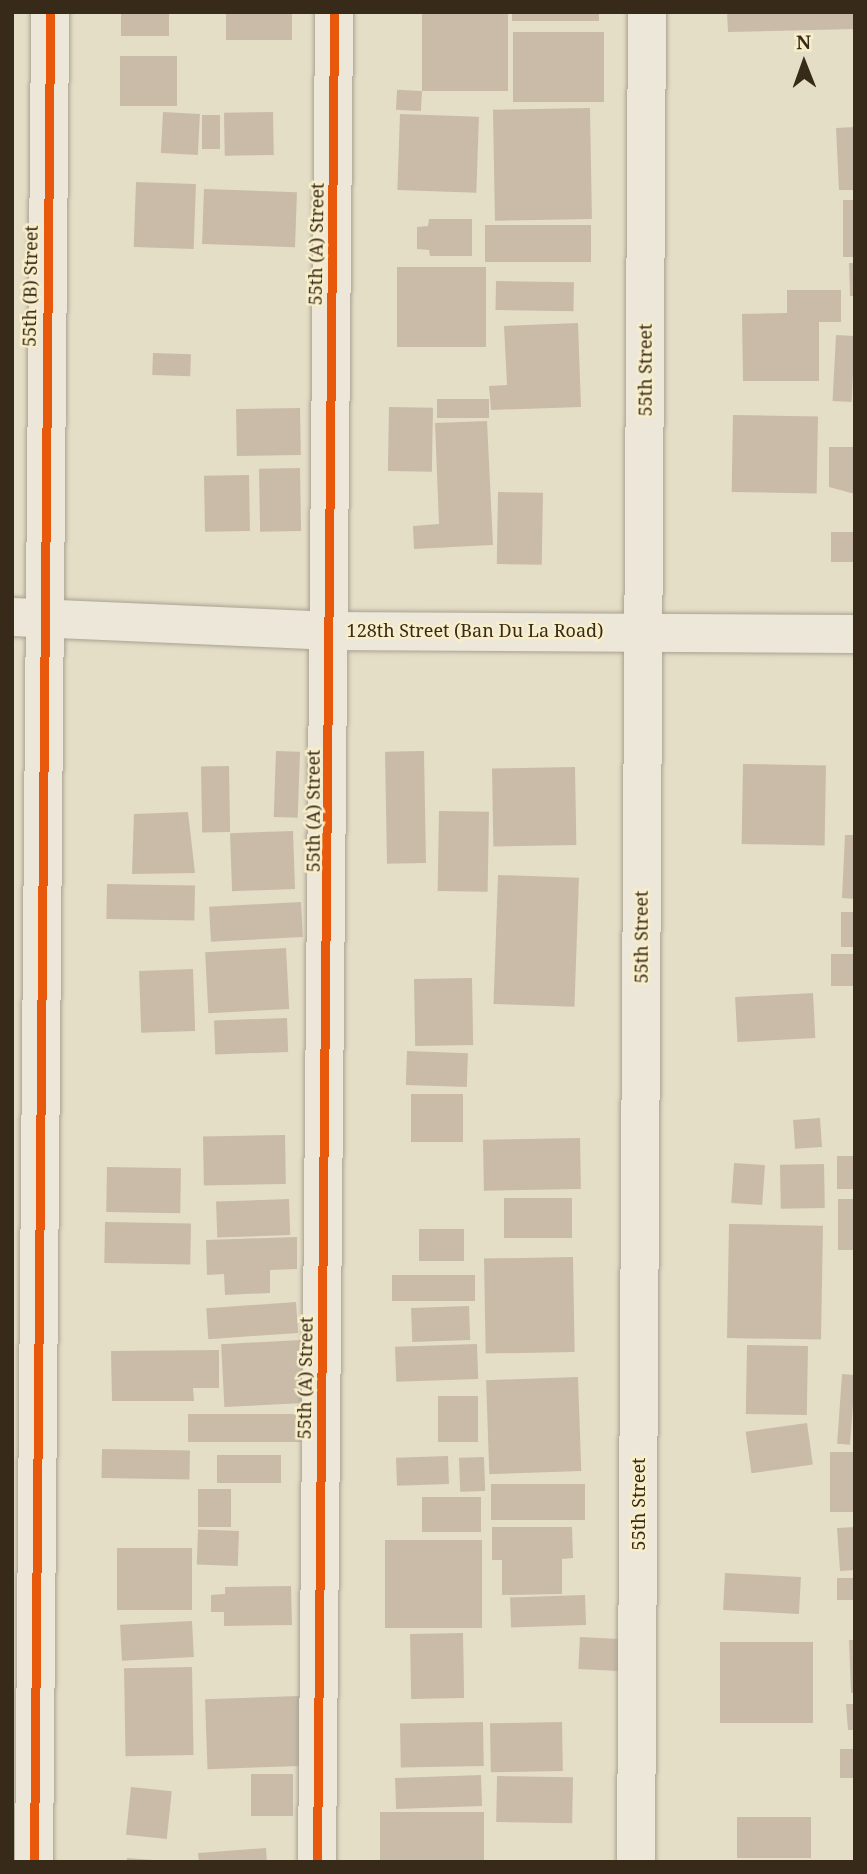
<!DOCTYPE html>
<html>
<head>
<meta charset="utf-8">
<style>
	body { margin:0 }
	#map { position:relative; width:867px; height:1874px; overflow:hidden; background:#e5dec7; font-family:"Noto Serif",serif }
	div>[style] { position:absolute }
	.building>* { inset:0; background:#c9bba8; transform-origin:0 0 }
	.roads { filter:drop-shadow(0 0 2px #a9a291) drop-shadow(0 0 2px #a9a291) }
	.minor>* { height:38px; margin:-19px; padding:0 19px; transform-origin:19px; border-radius:19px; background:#ece7d9 }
	.cycleway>* { height:9px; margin:-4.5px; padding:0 4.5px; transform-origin:4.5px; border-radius:4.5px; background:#e8590c }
	span { translate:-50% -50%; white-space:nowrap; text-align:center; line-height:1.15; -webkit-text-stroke:5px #f8eeca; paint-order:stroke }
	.street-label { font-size:18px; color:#372a19 }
	.frame { position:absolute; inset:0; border:14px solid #372a19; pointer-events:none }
	.north { position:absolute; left:769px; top:28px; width:70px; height:70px; -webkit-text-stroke:5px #f8eeca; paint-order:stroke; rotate:359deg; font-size:19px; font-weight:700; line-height:28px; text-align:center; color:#372a19 }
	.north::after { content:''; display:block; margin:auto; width:24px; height:32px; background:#372a19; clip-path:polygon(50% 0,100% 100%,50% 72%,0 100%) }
</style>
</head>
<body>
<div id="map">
	<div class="building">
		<i style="left:121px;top:12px;width:48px;height:24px"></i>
		<i style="left:226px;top:12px;width:66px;height:28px"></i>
		<i style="left:422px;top:12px;width:86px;height:79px"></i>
		<i style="left:512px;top:12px;width:87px;height:9px"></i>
		<i style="clip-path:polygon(727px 12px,855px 12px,855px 29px,728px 32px)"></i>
		<i style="left:513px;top:32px;width:91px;height:70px"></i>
		<i style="left:120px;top:56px;width:57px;height:50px"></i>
		<i style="left:422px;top:91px;width:20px;height:25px;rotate:93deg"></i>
		<i style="left:590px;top:108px;width:111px;height:97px;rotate:89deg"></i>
		<i style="left:163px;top:112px;width:37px;height:41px;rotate:3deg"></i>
		<i style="left:273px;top:112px;width:43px;height:49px;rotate:89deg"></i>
		<i style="left:400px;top:114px;width:79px;height:76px;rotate:2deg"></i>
		<i style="left:202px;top:115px;width:18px;height:34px"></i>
		<i style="clip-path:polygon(855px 127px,855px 190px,839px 190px,836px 128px)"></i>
		<i style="left:136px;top:182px;width:60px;height:65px;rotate:2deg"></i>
		<i style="left:204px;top:189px;width:93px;height:55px;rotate:2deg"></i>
		<i style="left:843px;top:200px;width:12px;height:57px"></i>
		<i style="clip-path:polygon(429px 219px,472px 219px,472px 256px,430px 256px,429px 250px,417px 249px,417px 227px,428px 226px)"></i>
		<i style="left:591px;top:225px;width:37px;height:106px;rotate:90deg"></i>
		<i style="clip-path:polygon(849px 263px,855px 263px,855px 296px,850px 296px)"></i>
		<i style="left:397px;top:267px;width:89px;height:80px"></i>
		<i style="left:496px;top:281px;width:78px;height:29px;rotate:1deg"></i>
		<i style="clip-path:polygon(787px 290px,841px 290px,841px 322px,819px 322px,819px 381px,743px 381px,742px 314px,787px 313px)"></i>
		<i style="clip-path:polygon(578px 323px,581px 407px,491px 410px,489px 386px,507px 385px,504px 326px)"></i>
		<i style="left:836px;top:335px;width:19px;height:66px;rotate:3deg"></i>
		<i style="left:153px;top:353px;width:38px;height:22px;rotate:2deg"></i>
		<i style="left:437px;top:399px;width:52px;height:19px"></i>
		<i style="left:389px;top:407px;width:44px;height:64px;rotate:1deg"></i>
		<i style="left:300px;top:408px;width:47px;height:64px;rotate:89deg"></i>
		<i style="left:733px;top:415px;width:85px;height:77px;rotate:1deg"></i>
		<i style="clip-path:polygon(487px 421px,493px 545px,414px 549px,413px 526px,439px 524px,435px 423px)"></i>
		<i style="clip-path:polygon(829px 447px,855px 447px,855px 494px,829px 487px)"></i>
		<i style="left:300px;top:468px;width:63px;height:41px;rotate:89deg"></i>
		<i style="left:249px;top:475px;width:56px;height:45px;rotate:89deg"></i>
		<i style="left:498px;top:492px;width:45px;height:72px;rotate:1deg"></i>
		<i style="left:855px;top:532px;width:30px;height:24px;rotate:90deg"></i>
		<i style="left:276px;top:751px;width:24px;height:66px;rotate:2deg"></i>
		<i style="left:424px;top:751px;width:112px;height:39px;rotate:89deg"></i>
		<i style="left:743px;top:764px;width:83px;height:80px;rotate:1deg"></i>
		<i style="left:229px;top:766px;width:66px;height:28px;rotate:89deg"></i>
		<i style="left:575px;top:767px;width:78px;height:83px;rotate:89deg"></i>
		<i style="left:439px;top:811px;width:50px;height:80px;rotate:1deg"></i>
		<i style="clip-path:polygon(188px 812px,195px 873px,132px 874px,134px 814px)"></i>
		<i style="left:293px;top:831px;width:58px;height:63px;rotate:88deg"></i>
		<i style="clip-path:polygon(845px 835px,855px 835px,855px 899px,842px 898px)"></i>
		<i style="left:498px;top:875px;width:81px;height:129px;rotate:2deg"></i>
		<i style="left:107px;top:884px;width:88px;height:35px;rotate:1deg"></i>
		<i style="left:301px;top:902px;width:35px;height:92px;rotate:87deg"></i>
		<i style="left:841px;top:912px;width:14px;height:35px"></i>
		<i style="left:286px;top:948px;width:61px;height:81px;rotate:87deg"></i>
		<i style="left:831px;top:954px;width:24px;height:32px"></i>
		<i style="left:193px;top:969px;width:62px;height:54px;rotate:88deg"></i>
		<i style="left:472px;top:978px;width:67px;height:58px;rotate:89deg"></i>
		<i style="left:813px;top:993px;width:45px;height:78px;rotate:87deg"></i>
		<i style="left:287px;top:1018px;width:34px;height:73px;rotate:88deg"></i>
		<i style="left:407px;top:1051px;width:61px;height:34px;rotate:2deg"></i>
		<i style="left:411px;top:1094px;width:52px;height:48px"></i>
		<i style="left:820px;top:1118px;width:29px;height:27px;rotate:86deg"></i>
		<i style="left:285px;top:1135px;width:49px;height:82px;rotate:89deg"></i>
		<i style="left:580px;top:1138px;width:51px;height:97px;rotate:89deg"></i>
		<i style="left:837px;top:1156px;width:18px;height:33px"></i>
		<i style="left:734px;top:1163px;width:31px;height:40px;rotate:4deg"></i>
		<i style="left:824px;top:1164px;width:44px;height:44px;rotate:89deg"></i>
		<i style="left:107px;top:1167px;width:74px;height:45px;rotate:1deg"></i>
		<i style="left:572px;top:1198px;width:40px;height:68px;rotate:90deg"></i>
		<i style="left:289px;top:1199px;width:36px;height:73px;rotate:88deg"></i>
		<i style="left:838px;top:1199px;width:17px;height:51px"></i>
		<i style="left:105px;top:1222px;width:86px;height:41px;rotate:1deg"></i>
		<i style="left:729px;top:1224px;width:94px;height:114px;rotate:1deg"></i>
		<i style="left:464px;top:1229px;width:32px;height:45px;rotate:90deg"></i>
		<i style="clip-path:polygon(297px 1237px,297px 1269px,270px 1270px,270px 1293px,225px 1295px,224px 1274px,207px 1275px,206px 1240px)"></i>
		<i style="left:573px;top:1257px;width:95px;height:89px;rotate:89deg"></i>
		<i style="left:475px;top:1275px;width:26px;height:83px;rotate:90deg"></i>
		<i style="left:296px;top:1302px;width:31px;height:90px;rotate:86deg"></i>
		<i style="left:469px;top:1306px;width:34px;height:58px;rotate:88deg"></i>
		<i style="left:301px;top:1340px;width:63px;height:80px;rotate:87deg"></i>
		<i style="left:477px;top:1344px;width:35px;height:82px;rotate:88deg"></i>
		<i style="left:747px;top:1345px;width:61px;height:69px;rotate:1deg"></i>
		<i style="clip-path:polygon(219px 1350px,219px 1388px,193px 1388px,194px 1401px,112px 1401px,111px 1351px)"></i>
		<i style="left:842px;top:1374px;width:13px;height:70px;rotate:4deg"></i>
		<i style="left:578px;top:1377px;width:94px;height:92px;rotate:88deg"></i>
		<i style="left:438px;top:1396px;width:40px;height:46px"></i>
		<i style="left:188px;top:1414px;width:117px;height:28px"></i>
		<i style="left:807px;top:1423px;width:42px;height:62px;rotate:82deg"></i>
		<i style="left:102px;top:1449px;width:88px;height:29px;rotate:1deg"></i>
		<i style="left:830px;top:1452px;width:25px;height:60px"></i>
		<i style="left:281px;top:1455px;width:28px;height:64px;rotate:90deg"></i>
		<i style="left:448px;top:1456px;width:28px;height:52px;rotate:88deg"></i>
		<i style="left:484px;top:1457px;width:34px;height:25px;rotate:88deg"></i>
		<i style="left:585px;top:1484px;width:36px;height:94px;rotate:90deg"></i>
		<i style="left:198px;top:1489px;width:33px;height:38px"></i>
		<i style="left:481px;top:1497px;width:35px;height:59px;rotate:90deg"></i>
		<i style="clip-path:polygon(492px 1527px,572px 1527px,573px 1558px,562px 1559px,562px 1594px,502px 1595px,502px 1560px,492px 1560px)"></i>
		<i style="clip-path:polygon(855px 1527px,855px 1570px,840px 1571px,837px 1528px)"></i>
		<i style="left:239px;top:1531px;width:35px;height:41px;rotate:92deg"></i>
		<i style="left:385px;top:1540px;width:97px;height:88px"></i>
		<i style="left:117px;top:1548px;width:75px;height:62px"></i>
		<i style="left:725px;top:1573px;width:76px;height:37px;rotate:3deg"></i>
		<i style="left:837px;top:1578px;width:18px;height:22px"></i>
		<i style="clip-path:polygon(291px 1586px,292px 1625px,224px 1626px,224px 1612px,211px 1612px,211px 1595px,225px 1594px,225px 1587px)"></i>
		<i style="left:585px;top:1595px;width:30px;height:75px;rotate:88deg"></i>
		<i style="left:192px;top:1621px;width:36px;height:72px;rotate:87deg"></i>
		<i style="left:463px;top:1633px;width:65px;height:53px;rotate:89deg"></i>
		<i style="left:580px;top:1637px;width:40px;height:32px;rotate:3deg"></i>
		<i style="clip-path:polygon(849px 1640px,855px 1640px,855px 1693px,851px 1693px)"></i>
		<i style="left:720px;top:1642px;width:93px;height:81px"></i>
		<i style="left:192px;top:1667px;width:88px;height:68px;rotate:89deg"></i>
		<i style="left:299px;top:1696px;width:70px;height:94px;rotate:88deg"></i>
		<i style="clip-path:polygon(846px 1704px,855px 1704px,855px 1730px,848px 1730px)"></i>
		<i style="left:483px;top:1722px;width:44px;height:83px;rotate:89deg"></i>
		<i style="left:562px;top:1722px;width:49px;height:72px;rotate:89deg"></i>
		<i style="left:855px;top:1749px;width:29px;height:15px;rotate:90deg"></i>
		<i style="left:251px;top:1774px;width:42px;height:42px"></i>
		<i style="left:481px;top:1775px;width:31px;height:86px;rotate:88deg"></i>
		<i style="left:497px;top:1776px;width:76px;height:46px;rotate:1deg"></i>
		<i style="left:131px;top:1787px;width:41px;height:48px;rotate:6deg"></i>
		<i style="left:484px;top:1812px;width:50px;height:104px;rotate:90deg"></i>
		<i style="left:737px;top:1817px;width:74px;height:41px"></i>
		<i style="clip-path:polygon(266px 1848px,267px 1862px,199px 1862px,198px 1853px)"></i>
		<i style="clip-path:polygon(127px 1858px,154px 1860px,154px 1862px,127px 1862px)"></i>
	</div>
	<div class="roads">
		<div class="minor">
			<i style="left:12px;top:617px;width:316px;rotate:2.5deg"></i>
			<i style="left:328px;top:631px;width:527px;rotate:0.33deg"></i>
			<i style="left:34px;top:1862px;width:1850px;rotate:-89.5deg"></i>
			<i style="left:317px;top:1862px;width:1850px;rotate:-89.47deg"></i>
			<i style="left:636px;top:1862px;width:1850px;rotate:-89.66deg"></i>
		</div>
	</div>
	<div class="cycleway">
		<i style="left:34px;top:1862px;width:1850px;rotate:-89.5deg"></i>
		<i style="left:317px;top:1862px;width:1850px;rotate:-89.47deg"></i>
	</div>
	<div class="street-label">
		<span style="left:316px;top:244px;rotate:-89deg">55th (A) Street</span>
		<span style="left:30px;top:286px;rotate:-89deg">55th (B) Street</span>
		<span style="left:645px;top:370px;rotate:-90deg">55th Street</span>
		<span style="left:475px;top:630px">128th Street (Ban Du La Road)</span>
		<span style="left:313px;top:811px;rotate:-90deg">55th (A) Street</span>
		<span style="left:641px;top:937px;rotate:-90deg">55th Street</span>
		<span style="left:305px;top:1378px;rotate:-89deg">55th (A) Street</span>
		<span style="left:638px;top:1504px;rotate:-90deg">55th Street</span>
	</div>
	<div class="frame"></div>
	<div class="north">N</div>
</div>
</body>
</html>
